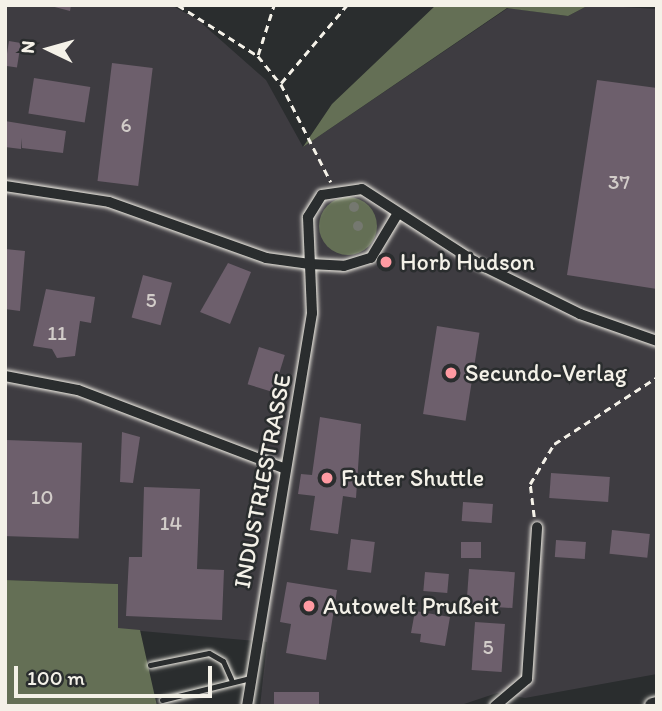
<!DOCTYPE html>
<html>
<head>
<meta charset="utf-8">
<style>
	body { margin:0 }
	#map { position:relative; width:662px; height:711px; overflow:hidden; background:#2a2d2e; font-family:Itim,sans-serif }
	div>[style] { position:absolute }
	.built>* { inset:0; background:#3e3c41 }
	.green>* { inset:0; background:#646f55 }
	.round { border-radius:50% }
	.building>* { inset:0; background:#6d5f6c; transform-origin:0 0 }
	.path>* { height:2.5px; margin-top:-1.25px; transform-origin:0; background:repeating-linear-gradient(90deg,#f4f1e8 0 7px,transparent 0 12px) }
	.roads { filter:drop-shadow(0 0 2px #f4f1e8) drop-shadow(0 0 2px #f4f1e8) }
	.service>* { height:5px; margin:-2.5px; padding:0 2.5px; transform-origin:2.5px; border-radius:2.5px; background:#2a2d2e }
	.minor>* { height:10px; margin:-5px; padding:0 5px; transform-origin:5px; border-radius:5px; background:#2a2d2e }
	.secondary>* { height:16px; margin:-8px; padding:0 8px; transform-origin:8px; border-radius:8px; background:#2a2d2e }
	.trees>* { width:10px; height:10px; margin:-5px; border-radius:50%; background:#757870 }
	.dots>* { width:19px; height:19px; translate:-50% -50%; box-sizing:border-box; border:4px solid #2a2d2e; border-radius:50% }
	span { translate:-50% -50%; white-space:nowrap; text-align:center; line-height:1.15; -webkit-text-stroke:5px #2a2d2e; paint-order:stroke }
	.number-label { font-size:21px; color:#d2ccc9 }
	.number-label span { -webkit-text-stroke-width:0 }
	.poi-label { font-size:24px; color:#f4f1e8 }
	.left { translate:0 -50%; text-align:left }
	.street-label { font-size:24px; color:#f4f1e8 }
	.frame { position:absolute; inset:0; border:7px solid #f4f1e8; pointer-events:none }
	.north { position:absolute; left:14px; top:14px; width:70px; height:70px; -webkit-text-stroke:5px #2a2d2e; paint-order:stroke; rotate:275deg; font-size:19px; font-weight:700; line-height:28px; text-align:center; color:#f4f1e8 }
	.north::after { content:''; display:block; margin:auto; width:24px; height:32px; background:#f4f1e8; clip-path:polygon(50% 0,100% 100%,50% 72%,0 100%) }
	.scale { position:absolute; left:14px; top:666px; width:198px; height:32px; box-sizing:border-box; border:4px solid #f4f1e8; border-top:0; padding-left:9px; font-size:21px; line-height:24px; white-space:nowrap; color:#f4f1e8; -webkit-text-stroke:5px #2a2d2e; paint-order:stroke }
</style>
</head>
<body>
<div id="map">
	<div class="built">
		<i style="clip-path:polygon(5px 5px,171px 5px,198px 20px,266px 80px,303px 147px,508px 8px,568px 16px,589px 5px,657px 9px,657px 674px,525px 698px,497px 693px,458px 706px,260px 706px,267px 642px,118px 629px,118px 584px,5px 580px)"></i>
	</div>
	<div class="green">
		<i style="clip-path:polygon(436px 5px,589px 5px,568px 16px,507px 8px,303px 147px,332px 104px)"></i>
		<i class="round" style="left:319px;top:197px;width:58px;height:58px"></i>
		<i style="clip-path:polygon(5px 580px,118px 584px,118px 628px,140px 630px,157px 706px,5px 706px)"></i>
	</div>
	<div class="building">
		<i style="clip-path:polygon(47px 5px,71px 5px,70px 11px)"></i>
		<i style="left:9px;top:41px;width:12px;height:25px;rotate:9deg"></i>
		<i style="left:112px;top:63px;width:41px;height:119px;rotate:7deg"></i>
		<i style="left:34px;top:78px;width:57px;height:36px;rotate:9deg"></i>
		<i style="clip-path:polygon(597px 80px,657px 88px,657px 289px,567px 275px)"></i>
		<i style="clip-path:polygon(5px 121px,66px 131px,63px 153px,22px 148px,22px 138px,21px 149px,5px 147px)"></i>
		<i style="clip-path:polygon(5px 249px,25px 251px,20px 311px,5px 309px)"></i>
		<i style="clip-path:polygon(228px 263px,251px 272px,230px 324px,200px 312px)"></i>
		<i style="left:143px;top:275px;width:30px;height:44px;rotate:15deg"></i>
		<i style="clip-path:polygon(46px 289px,95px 297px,91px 323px,80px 321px,75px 356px,57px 358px,52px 349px,33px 346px)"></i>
		<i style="left:437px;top:326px;width:43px;height:89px;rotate:9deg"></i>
		<i style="left:259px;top:347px;width:27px;height:39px;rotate:17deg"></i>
		<i style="clip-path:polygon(320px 417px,361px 424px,356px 498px,343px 496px,338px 534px,310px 530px,315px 496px,298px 494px,301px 474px,312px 475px)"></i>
		<i style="clip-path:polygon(122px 432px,140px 437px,133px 483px,120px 482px)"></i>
		<i style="left:6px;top:440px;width:76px;height:96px;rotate:2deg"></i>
		<i style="left:551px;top:473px;width:59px;height:25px;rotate:4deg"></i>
		<i style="clip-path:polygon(144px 487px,200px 489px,197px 569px,224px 570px,222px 620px,126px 616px,129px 557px,142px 557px)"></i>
		<i style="left:463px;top:502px;width:30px;height:19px;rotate:4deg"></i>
		<i style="left:612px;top:530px;width:38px;height:24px;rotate:6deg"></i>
		<i style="left:351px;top:539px;width:24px;height:31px;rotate:7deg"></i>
		<i style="left:556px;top:540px;width:30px;height:17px;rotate:4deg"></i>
		<i style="left:461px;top:542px;width:20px;height:16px"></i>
		<i style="left:469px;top:569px;width:46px;height:36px;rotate:4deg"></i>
		<i style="left:425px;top:572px;width:24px;height:19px;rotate:5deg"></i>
		<i style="clip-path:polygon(287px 582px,337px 590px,326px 660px,286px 653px,291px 624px,280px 622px)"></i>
		<i style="clip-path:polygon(415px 611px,450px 617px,445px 646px,420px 642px,421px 634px,411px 633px)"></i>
		<i style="left:475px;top:622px;width:30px;height:48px;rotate:4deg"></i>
		<i style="left:274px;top:692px;width:45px;height:14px"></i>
	</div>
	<div class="path">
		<i style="left:178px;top:5px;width:95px;rotate:32.5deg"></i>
		<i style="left:258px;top:56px;width:36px;rotate:51deg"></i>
		<i style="left:281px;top:84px;width:110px;rotate:63deg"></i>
		<i style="left:258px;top:55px;width:52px;rotate:-72.3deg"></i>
		<i style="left:281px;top:83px;width:102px;rotate:-49.8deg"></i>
		<i style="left:657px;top:353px;width:12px;rotate:90deg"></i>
		<i style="left:534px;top:517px;width:33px;rotate:-97deg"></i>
		<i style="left:530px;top:484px;width:47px;rotate:-59deg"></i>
		<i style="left:554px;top:444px;width:123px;rotate:-33deg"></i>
	</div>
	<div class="roads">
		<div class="service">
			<i style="left:150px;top:665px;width:60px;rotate:-11.5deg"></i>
			<i style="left:209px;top:653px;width:16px;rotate:30deg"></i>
			<i style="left:223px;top:661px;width:20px;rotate:66deg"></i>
			<i style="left:162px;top:700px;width:91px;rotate:-14deg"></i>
		</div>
		<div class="minor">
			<i style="left:5px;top:186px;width:105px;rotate:8.7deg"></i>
			<i style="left:109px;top:202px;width:167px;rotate:19.6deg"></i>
			<i style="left:266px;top:258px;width:44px;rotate:7.8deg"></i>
			<i style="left:310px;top:264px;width:34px;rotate:3deg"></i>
			<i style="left:344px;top:266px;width:28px;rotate:-17deg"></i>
			<i style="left:371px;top:258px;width:52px;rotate:-59deg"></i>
			<i style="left:5px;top:376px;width:74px;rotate:10.9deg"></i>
			<i style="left:78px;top:390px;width:222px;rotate:20.8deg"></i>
			<i style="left:247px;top:706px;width:398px;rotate:-80.6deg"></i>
			<i style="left:312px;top:313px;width:96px;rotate:-92.4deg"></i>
			<i style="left:308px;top:217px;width:26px;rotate:-58deg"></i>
			<i style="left:322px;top:195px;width:40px;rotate:-8.5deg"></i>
			<i style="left:362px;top:189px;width:137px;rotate:32.8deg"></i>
			<i style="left:477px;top:263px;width:115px;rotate:26.3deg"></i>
			<i style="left:580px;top:314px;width:82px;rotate:19.3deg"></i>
			<i style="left:495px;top:706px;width:42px;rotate:-40.2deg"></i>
			<i style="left:527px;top:679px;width:152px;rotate:-86.2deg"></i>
		</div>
		<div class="secondary">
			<i style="left:653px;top:706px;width:4px;rotate:-14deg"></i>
		</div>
	</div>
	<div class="trees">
		<i style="left:354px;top:207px"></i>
		<i style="left:358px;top:226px"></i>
	</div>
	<div class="dots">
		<i style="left:386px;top:262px;background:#ff9aa2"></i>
		<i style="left:451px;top:373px;background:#ff9aa2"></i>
		<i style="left:327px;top:478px;background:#ff9aa2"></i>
		<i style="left:309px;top:606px;background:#ff9aa2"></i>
	</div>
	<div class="number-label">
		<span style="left:126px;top:125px">6</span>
		<span style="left:619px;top:182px">37</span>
		<span style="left:151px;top:300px">5</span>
		<span style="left:57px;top:333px">11</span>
		<span style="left:42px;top:497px">10</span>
		<span style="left:171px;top:523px">14</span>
		<span style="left:488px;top:647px">5</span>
	</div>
	<div class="poi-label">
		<span class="left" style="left:400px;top:262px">Horb Hudson</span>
		<span class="left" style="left:465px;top:373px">Secundo-Verlag</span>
		<span class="left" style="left:341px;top:478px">Futter Shuttle</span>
		<span class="left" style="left:323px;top:606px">Autowelt Prußeit</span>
	</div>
	<div class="street-label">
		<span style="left:262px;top:481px;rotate:-79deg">INDUSTRIESTRASSE</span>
	</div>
	<div class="frame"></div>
	<div class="north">N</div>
	<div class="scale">100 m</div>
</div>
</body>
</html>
